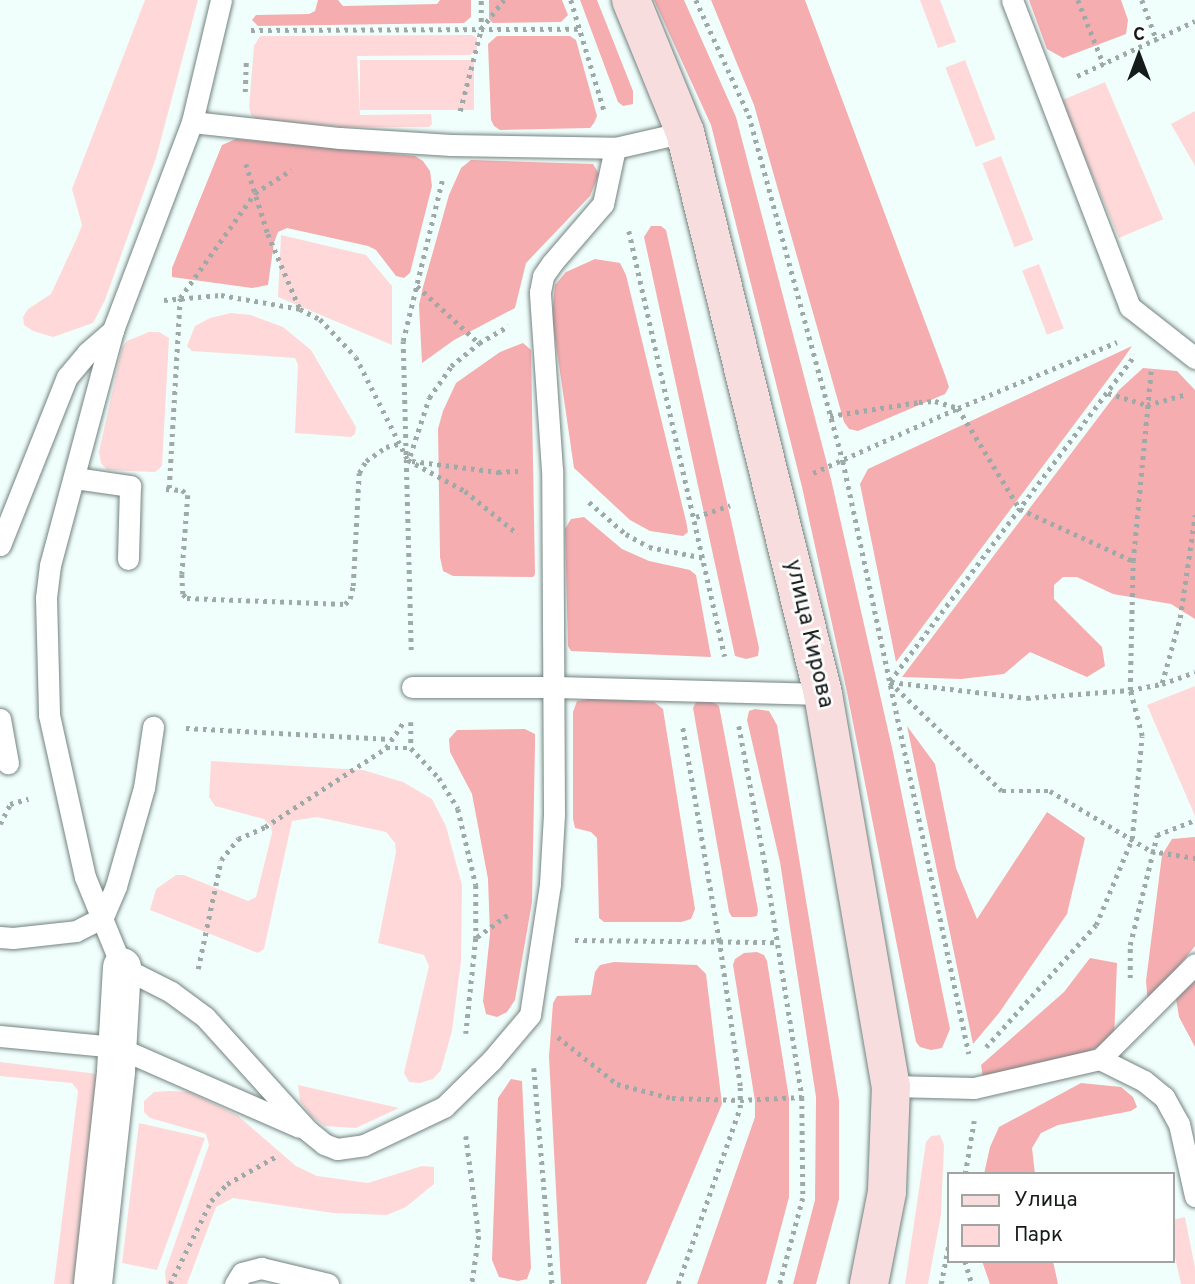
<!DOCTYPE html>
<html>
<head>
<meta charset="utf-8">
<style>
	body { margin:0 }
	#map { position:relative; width:1195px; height:1284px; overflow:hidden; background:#f1fffc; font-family:Overpass,sans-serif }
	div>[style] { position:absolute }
	.green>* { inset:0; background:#ffd9d9; transform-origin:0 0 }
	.forest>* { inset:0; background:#f6adb0 }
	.path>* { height:4.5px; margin-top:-2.25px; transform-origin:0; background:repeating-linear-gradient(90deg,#9faaa8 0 3.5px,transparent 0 8.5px) }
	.roads { filter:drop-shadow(0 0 2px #738380) drop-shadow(0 0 2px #738380) }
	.service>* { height:21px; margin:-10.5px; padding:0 10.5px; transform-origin:10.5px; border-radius:10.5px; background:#fff }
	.minor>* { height:38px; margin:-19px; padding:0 19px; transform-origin:19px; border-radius:19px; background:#fff }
	.secondary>* { height:38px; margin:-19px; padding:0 19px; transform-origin:19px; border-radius:19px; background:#f8dddf }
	span { translate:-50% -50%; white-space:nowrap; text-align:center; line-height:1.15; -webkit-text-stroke:5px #fff; paint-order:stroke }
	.street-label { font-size:23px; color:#151b1a }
	.legend { position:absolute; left:947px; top:1172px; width:228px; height:91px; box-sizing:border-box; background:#fff; border:2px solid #a1a4a3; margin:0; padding:9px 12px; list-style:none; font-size:21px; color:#151b1a }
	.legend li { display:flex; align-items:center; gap:14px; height:35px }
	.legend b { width:35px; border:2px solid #a1a4a3 }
	.north { position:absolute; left:1104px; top:21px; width:70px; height:70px; -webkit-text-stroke:5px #fff; paint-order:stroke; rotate:0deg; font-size:19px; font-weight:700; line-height:28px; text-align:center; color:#151b1a }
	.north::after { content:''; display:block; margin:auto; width:24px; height:32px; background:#151b1a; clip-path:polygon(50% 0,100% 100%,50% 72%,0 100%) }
</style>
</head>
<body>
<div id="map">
	<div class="green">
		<i style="clip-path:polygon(145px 0,198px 0,156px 158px,105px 300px,93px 323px,53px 337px,33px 331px,24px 325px,23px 317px,28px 309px,51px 294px,77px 238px,82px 225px,72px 189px)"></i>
		<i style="clip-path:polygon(920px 0,940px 0,956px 42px,938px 48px)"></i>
		<i style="clip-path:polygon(472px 35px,477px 38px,477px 51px,470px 55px,357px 56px,360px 115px,431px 114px,432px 124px,429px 127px,341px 127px,257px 119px,251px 115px,249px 107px,254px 46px,260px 36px)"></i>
		<i style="left:360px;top:60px;width:114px;height:50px"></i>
		<i style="left:965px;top:60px;width:85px;height:21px;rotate:69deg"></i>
		<i style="left:1105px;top:82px;width:149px;height:48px;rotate:67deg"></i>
		<i style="clip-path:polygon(1195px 111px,1195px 166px,1171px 124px)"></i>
		<i style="left:1001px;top:156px;width:90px;height:20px;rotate:69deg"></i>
		<i style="clip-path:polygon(281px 235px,366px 255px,392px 286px,392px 345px,278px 297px)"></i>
		<i style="left:1039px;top:264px;width:69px;height:18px;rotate:69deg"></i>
		<i style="clip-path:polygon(231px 313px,251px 315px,283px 327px,311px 350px,356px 427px,355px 434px,351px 437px,295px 433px,298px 365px,295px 358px,192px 351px,187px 346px,195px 326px,210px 318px)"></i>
		<i style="clip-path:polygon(149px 332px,159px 332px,169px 338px,162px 466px,155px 472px,107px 470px,101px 463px,99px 452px,122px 348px,127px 341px)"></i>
		<i style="clip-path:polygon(1195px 686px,1195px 816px,1147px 705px)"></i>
		<i style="clip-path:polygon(211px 761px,363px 770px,403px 782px,432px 799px,446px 826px,462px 885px,461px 961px,452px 1031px,441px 1070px,433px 1079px,420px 1083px,409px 1082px,404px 1073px,429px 966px,424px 955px,378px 943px,396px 852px,395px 843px,386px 832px,317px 817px,292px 821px,264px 949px,258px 953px,150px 910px,156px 889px,176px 875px,184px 875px,248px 901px,256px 897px,272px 833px,271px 826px,264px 819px,215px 806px,209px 797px)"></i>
		<i style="clip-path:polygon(0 1062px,106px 1075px,80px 1284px,54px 1284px,78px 1091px,72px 1083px,0 1076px)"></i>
		<i style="clip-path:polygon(298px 1085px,399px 1108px,356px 1128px,325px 1126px,311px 1116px,300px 1101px)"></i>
		<i style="clip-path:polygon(169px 1091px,189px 1092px,237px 1115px,296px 1166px,317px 1176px,368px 1183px,422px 1166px,434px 1167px,434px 1184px,406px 1207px,387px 1215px,333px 1213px,233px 1198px,216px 1207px,187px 1284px,166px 1284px,165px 1272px,209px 1145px,206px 1134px,150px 1118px,144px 1112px,144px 1101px,154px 1092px)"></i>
		<i style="clip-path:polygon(139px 1123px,205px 1138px,157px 1270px,122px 1263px)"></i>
		<i style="clip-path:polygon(940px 1135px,944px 1145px,941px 1215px,928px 1284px,905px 1284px,926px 1142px,931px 1136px)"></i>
		<i style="clip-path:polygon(1185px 1217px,1195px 1268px,1195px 1284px,1181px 1284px,1172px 1244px,1172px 1220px)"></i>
	</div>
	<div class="forest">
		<i style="clip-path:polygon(318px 0,338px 0,343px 6px,437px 4px,440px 0,471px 0,471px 17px,464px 23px,258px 26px,252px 20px,256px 15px,309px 14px,315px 11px)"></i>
		<i style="clip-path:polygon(489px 0,562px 0,568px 15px,561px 22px,493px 23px,489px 19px)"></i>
		<i style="clip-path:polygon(580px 0,597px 0,633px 91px,633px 104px,623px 106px,618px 102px)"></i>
		<i style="clip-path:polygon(654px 0,684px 0,736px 117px,831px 479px,893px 752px,950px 1029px,942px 1048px,931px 1050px,920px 1047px,916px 1042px,847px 692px,802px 487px,711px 125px)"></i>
		<i style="clip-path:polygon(711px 0,805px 0,945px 375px,949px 387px,945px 394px,858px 431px,849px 429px,844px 422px,754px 105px)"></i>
		<i style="clip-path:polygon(1029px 0,1121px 0,1128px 20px,1126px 34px,1063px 58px,1047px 49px)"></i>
		<i style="clip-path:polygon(497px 36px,570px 36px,576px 40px,597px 116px,594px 123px,590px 128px,500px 130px,494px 126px,491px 120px,488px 44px)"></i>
		<i style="clip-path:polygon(236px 139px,415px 156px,423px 161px,430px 171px,432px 186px,410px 273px,404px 278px,396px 276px,376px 250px,368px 246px,287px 228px,278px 232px,274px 243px,268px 285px,252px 288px,172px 277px,172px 268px,222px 145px)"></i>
		<i style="clip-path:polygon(471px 160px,593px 164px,599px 174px,590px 196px,526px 263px,515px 308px,454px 340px,422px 363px,419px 305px,423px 287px,449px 195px,461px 168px)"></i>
		<i style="clip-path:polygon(651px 226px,661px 226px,666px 230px,735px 538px,759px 648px,758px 656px,746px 659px,735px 656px,644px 237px)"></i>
		<i style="clip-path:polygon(595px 259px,620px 263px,626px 275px,686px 521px,688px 532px,683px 536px,650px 531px,630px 520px,574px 468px,552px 317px,554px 294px,555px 285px,566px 272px)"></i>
		<i style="clip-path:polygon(523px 343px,531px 350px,535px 574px,533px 577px,453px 576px,443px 571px,440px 557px,438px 429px,443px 411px,456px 383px,500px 352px)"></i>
		<i style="clip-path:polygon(1132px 346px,1121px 362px,896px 662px,860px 484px,868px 469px)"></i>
		<i style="clip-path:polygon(1143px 368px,1177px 371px,1195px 390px,1195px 619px,1171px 604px,1113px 594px,1077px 577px,1063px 577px,1054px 585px,1054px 599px,1102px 647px,1105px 666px,1087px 677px,1030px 652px,1004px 674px,961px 679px,902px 677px,1119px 390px)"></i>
		<i style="clip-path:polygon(584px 517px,622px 549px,649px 561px,690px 570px,696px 575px,711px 657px,571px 651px,568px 646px,565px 529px,571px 519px)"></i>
		<i style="clip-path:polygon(589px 699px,654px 702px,663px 709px,695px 909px,691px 919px,681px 922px,604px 922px,599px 918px,597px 838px,591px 832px,575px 828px,573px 819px,573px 712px,577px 701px)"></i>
		<i style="clip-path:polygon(696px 702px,713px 702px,719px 706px,758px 910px,757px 916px,752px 917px,732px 917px,729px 912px,693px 708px)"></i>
		<i style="clip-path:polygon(755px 709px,769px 711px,777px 725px,839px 1100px,839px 1199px,816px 1284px,793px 1284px,815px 1200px,816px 1097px,780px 862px,747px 720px,749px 711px)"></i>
		<i style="clip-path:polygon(907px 726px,935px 764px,956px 868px,977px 919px,1047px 812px,1085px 838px,1067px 914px,999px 1013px,973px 1044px)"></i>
		<i style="clip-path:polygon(525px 729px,535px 734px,535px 745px,532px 902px,515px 1000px,507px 1012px,497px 1017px,486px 1014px,483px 1001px,490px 934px,488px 879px,472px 794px,450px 752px,449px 739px,457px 730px)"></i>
		<i style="clip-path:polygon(1195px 837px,1195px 946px,1148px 1004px,1146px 981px,1162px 855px,1172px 839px)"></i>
		<i style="clip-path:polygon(757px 952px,764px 955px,767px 961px,789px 1098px,789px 1197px,766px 1284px,697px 1284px,755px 1117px,755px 1101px,733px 965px,735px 959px,744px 953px)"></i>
		<i style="clip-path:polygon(1090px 958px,1117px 963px,1114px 1040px,1071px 1059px,983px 1078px,981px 1065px,1064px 992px)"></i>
		<i style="clip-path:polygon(614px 962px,697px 965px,706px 974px,722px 1104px,646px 1284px,561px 1284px,549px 1057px,553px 1003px,557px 996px,591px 995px,595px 972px,600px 965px)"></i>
		<i style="clip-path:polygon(1195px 981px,1195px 1047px,1179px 1017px,1176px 999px)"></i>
		<i style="clip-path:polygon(511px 1079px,522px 1081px,531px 1268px,527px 1279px,518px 1281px,499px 1277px,492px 1260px,498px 1098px)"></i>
		<i style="clip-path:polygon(1081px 1083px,1121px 1087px,1133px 1097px,1137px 1107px,1131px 1111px,1058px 1125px,1041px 1133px,1032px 1148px,1035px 1174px,984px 1174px,990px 1147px,999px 1127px)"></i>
		<i style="clip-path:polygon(982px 1261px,1053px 1261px,1058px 1284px,990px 1284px)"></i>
	</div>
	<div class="path">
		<i style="left:571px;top:0;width:118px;rotate:73.3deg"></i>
		<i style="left:696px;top:0;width:127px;rotate:65.3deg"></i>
		<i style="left:749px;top:115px;width:359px;rotate:74.8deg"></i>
		<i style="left:843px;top:461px;width:606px;rotate:78deg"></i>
		<i style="left:1078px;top:0;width:70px;rotate:68.2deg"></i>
		<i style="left:1142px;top:0;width:44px;rotate:69.9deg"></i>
		<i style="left:481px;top:29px;width:37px;rotate:-52deg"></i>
		<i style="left:251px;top:30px;width:331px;rotate:-0.2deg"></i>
		<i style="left:1077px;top:76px;width:130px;rotate:-25deg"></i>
		<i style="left:245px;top:92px;width:30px;rotate:-88deg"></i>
		<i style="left:460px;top:111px;width:84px;rotate:-75.5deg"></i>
		<i style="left:481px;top:30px;width:30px;rotate:-90deg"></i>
		<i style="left:246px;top:164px;width:73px;rotate:72.6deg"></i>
		<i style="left:268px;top:234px;width:82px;rotate:66.9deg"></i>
		<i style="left:629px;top:231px;width:436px;rotate:77.3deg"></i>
		<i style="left:417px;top:286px;width:84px;rotate:42.6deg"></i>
		<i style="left:164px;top:300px;width:57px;rotate:-5deg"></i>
		<i style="left:221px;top:295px;width:80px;rotate:10deg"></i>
		<i style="left:300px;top:309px;width:22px;rotate:27deg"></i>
		<i style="left:320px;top:319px;width:52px;rotate:46.5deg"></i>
		<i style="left:356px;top:357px;width:115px;rotate:63.2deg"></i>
		<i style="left:408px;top:460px;width:65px;rotate:28.5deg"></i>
		<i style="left:465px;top:491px;width:68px;rotate:39.1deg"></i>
		<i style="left:1108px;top:393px;width:41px;rotate:17.1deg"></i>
		<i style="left:1147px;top:405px;width:41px;rotate:-15.4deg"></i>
		<i style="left:830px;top:416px;width:90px;rotate:-8.9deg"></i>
		<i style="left:919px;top:402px;width:16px;rotate:-4deg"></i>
		<i style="left:935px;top:401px;width:24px;rotate:17deg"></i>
		<i style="left:958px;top:408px;width:119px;rotate:58.5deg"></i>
		<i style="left:1020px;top:509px;width:124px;rotate:24.7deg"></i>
		<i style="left:410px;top:456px;width:61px;rotate:-71.9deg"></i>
		<i style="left:429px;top:398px;width:39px;rotate:-55deg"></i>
		<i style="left:451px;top:366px;width:36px;rotate:-39deg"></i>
		<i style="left:479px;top:343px;width:34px;rotate:-30deg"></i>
		<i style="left:412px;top:461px;width:87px;rotate:7.3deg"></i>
		<i style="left:498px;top:472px;width:20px;rotate:-3deg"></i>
		<i style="left:813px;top:473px;width:159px;rotate:-24.1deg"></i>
		<i style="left:958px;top:408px;width:172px;rotate:-22.5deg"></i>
		<i style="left:169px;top:488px;width:190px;rotate:-86.7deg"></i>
		<i style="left:180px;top:298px;width:129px;rotate:-54.5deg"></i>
		<i style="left:255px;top:193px;width:43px;rotate:-32.6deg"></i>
		<i style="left:166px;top:489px;width:16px;rotate:4deg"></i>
		<i style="left:182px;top:490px;width:8px;rotate:40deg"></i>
		<i style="left:188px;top:495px;width:79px;rotate:94.3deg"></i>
		<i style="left:182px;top:574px;width:20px;rotate:87deg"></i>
		<i style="left:183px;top:594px;width:6px;rotate:45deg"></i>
		<i style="left:187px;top:598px;width:158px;rotate:2.2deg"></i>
		<i style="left:345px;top:604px;width:7px;rotate:-45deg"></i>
		<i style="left:350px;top:599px;width:13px;rotate:-77deg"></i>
		<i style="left:353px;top:586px;width:113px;rotate:-87deg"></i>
		<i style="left:359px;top:473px;width:14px;rotate:-60deg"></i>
		<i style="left:366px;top:461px;width:24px;rotate:-35deg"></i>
		<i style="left:386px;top:447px;width:12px;rotate:-14deg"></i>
		<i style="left:589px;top:502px;width:49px;rotate:40.9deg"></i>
		<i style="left:626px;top:534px;width:26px;rotate:29deg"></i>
		<i style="left:649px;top:547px;width:57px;rotate:11.1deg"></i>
		<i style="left:696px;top:517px;width:36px;rotate:-19deg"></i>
		<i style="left:411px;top:650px;width:309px;rotate:-91.5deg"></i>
		<i style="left:403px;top:341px;width:165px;rotate:-76.3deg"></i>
		<i style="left:890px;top:681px;width:408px;rotate:-53.1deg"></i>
		<i style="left:890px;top:682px;width:156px;rotate:44.2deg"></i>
		<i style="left:1002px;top:791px;width:48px"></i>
		<i style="left:1050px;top:791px;width:117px;rotate:30.7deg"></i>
		<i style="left:1151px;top:851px;width:45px;rotate:9deg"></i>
		<i style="left:891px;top:682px;width:137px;rotate:6.7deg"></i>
		<i style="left:1027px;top:698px;width:103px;rotate:-4.4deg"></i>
		<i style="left:1130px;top:690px;width:33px;rotate:-11deg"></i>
		<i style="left:1162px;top:684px;width:35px;rotate:-20deg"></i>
		<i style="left:1162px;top:683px;width:67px;rotate:-74.5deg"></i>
		<i style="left:1180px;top:618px;width:104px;rotate:-81.7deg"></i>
		<i style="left:411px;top:722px;width:26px;rotate:90deg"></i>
		<i style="left:411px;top:748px;width:41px;rotate:47deg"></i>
		<i style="left:439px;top:778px;width:36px;rotate:58deg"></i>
		<i style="left:458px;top:809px;width:78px;rotate:76.7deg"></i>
		<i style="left:476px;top:885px;width:53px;rotate:90deg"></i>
		<i style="left:476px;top:938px;width:96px;rotate:96deg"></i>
		<i style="left:739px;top:726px;width:146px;rotate:79.3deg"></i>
		<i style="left:766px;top:869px;width:231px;rotate:81deg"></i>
		<i style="left:802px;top:1097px;width:101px;rotate:89.4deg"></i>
		<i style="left:803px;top:1198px;width:89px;rotate:105deg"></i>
		<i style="left:186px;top:728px;width:205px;rotate:3.1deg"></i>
		<i style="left:386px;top:748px;width:25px"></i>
		<i style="left:0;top:824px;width:22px;rotate:-63deg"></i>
		<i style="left:10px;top:804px;width:19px;rotate:-16deg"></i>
		<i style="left:477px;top:937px;width:41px;rotate:-36deg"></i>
		<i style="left:575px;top:940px;width:203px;rotate:0.6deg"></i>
		<i style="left:198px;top:969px;width:111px;rotate:-78.1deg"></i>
		<i style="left:221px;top:860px;width:27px;rotate:-51deg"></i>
		<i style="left:238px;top:839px;width:30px;rotate:-24deg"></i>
		<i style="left:265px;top:827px;width:145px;rotate:-33.1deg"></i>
		<i style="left:386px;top:748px;width:32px;rotate:-56deg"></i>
		<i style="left:1130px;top:978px;width:33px;rotate:-90deg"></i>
		<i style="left:1130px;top:945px;width:113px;rotate:-76.2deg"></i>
		<i style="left:1157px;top:835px;width:41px;rotate:-21.5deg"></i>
		<i style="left:558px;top:1037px;width:75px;rotate:38.5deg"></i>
		<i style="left:617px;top:1084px;width:57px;rotate:14.3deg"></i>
		<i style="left:672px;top:1098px;width:68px;rotate:1.7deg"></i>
		<i style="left:740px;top:1100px;width:62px;rotate:-2.8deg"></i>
		<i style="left:986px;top:1047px;width:164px;rotate:-48deg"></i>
		<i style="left:1096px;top:925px;width:93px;rotate:-67.3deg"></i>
		<i style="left:1132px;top:839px;width:103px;rotate:-84.5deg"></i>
		<i style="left:1142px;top:736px;width:48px;rotate:-104.6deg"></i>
		<i style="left:1130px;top:690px;width:129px;rotate:-88.7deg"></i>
		<i style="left:1133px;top:561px;width:192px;rotate:-84.6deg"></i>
		<i style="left:534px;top:1068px;width:217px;rotate:85.2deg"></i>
		<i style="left:466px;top:1136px;width:101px;rotate:82.6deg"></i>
		<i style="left:479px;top:1236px;width:49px;rotate:98.3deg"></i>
		<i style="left:965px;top:1174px;width:54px;rotate:-80.4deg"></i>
		<i style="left:965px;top:1261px;width:24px;rotate:73deg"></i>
		<i style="left:170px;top:1284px;width:93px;rotate:-63.7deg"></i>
		<i style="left:211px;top:1201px;width:23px;rotate:-47deg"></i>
		<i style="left:227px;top:1184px;width:55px;rotate:-29.4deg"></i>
		<i style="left:678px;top:1284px;width:187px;rotate:-70.6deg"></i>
		<i style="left:740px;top:1108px;width:22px;rotate:-90deg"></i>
		<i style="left:740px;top:1086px;width:147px;rotate:-98.2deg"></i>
		<i style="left:719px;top:941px;width:219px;rotate:-99.7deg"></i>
		<i style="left:941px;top:1284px;width:38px;rotate:-79deg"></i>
	</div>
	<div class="roads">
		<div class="service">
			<i style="left:221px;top:0;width:125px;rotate:103.4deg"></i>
			<i style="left:192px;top:122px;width:222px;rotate:110.8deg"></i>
			<i style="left:113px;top:330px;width:243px;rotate:105deg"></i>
			<i style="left:50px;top:565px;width:33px;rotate:97deg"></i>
			<i style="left:46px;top:598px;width:117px;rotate:88.5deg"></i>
			<i style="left:49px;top:715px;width:166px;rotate:77.5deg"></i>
			<i style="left:85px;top:877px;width:97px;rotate:67.7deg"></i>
			<i style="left:122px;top:967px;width:55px;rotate:27deg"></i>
			<i style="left:171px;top:992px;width:42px;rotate:36.3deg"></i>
			<i style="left:205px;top:1017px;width:152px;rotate:47.9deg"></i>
			<i style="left:307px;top:1130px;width:22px;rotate:39deg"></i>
			<i style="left:324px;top:1144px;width:14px;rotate:21deg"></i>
			<i style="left:337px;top:1149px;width:27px;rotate:-8deg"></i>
			<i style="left:364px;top:1145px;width:89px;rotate:-25.4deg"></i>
			<i style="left:444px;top:1107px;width:66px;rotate:-44.4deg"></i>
			<i style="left:491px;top:1061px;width:60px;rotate:-49.7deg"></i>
			<i style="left:530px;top:1015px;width:133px;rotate:-81.3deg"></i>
			<i style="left:550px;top:884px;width:70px;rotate:-86.7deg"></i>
			<i style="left:554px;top:814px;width:344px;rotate:-90.3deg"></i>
			<i style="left:552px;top:470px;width:178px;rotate:-93.9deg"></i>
			<i style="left:540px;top:292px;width:16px;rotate:-79deg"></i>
			<i style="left:543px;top:276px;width:16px;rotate:-55deg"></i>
			<i style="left:552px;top:263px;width:78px;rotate:-49.2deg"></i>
			<i style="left:603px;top:204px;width:57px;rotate:-77.9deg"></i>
			<i style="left:615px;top:148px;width:72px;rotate:-12.9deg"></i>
			<i style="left:1012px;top:0;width:329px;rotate:69deg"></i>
			<i style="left:1130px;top:307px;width:83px;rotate:38.1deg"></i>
			<i style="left:192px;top:122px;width:149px;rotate:6.2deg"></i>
			<i style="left:340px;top:138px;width:111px;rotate:3.6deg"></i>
			<i style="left:451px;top:145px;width:164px;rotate:1deg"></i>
			<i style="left:75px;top:478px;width:56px;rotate:8.3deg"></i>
			<i style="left:130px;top:486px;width:73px;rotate:91.6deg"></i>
			<i style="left:0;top:545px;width:181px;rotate:-68.3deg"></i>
			<i style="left:67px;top:377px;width:31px;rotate:-50deg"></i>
			<i style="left:87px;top:353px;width:35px;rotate:-41deg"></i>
			<i style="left:412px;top:687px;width:143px"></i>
			<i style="left:555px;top:687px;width:268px;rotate:1.5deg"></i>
			<i style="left:0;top:719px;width:45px;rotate:79.7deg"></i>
			<i style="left:0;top:937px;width:13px;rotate:4deg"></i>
			<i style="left:13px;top:938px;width:63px;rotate:-6.3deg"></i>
			<i style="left:76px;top:931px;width:30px;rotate:-27deg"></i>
			<i style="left:103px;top:917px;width:34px;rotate:-67deg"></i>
			<i style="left:116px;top:886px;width:102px;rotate:-74.1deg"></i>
			<i style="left:144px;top:788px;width:62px;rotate:-81.6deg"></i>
			<i style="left:0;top:1036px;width:118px;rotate:5.4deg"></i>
			<i style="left:117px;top:1047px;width:199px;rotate:23.7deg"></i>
			<i style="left:1100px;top:1059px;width:49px;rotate:26.6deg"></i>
			<i style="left:1144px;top:1081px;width:26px;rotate:39deg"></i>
			<i style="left:1164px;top:1097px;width:31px;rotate:61deg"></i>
			<i style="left:1179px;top:1124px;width:74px;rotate:77.5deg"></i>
			<i style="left:891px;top:1086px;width:83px;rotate:1.4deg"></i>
			<i style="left:974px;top:1088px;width:129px;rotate:-13deg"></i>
			<i style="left:1100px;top:1059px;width:134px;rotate:-45deg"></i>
			<i style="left:235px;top:1284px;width:13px;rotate:-58deg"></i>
			<i style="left:242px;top:1273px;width:20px;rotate:-15deg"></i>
			<i style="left:261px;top:1268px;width:69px;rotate:13.4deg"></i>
		</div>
		<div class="minor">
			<i style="left:93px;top:1284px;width:214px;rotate:-83.8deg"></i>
			<i style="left:116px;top:1071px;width:104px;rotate:-86.7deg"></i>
		</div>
		<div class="secondary">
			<i style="left:631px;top:0;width:143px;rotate:67.8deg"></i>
			<i style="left:685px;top:132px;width:579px;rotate:76.2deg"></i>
			<i style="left:823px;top:694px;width:398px;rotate:80.2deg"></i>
			<i style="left:891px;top:1086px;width:106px;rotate:92.2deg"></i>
			<i style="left:887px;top:1192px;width:94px;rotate:101.1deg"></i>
		</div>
	</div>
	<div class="street-label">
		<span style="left:808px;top:634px;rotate:77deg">улица Кирова</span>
	</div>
	<ul class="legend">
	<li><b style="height:9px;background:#f8dddf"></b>Улица</li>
	<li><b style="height:19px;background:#ffd9d9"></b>Парк</li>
	</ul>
	<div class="north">С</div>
</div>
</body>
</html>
